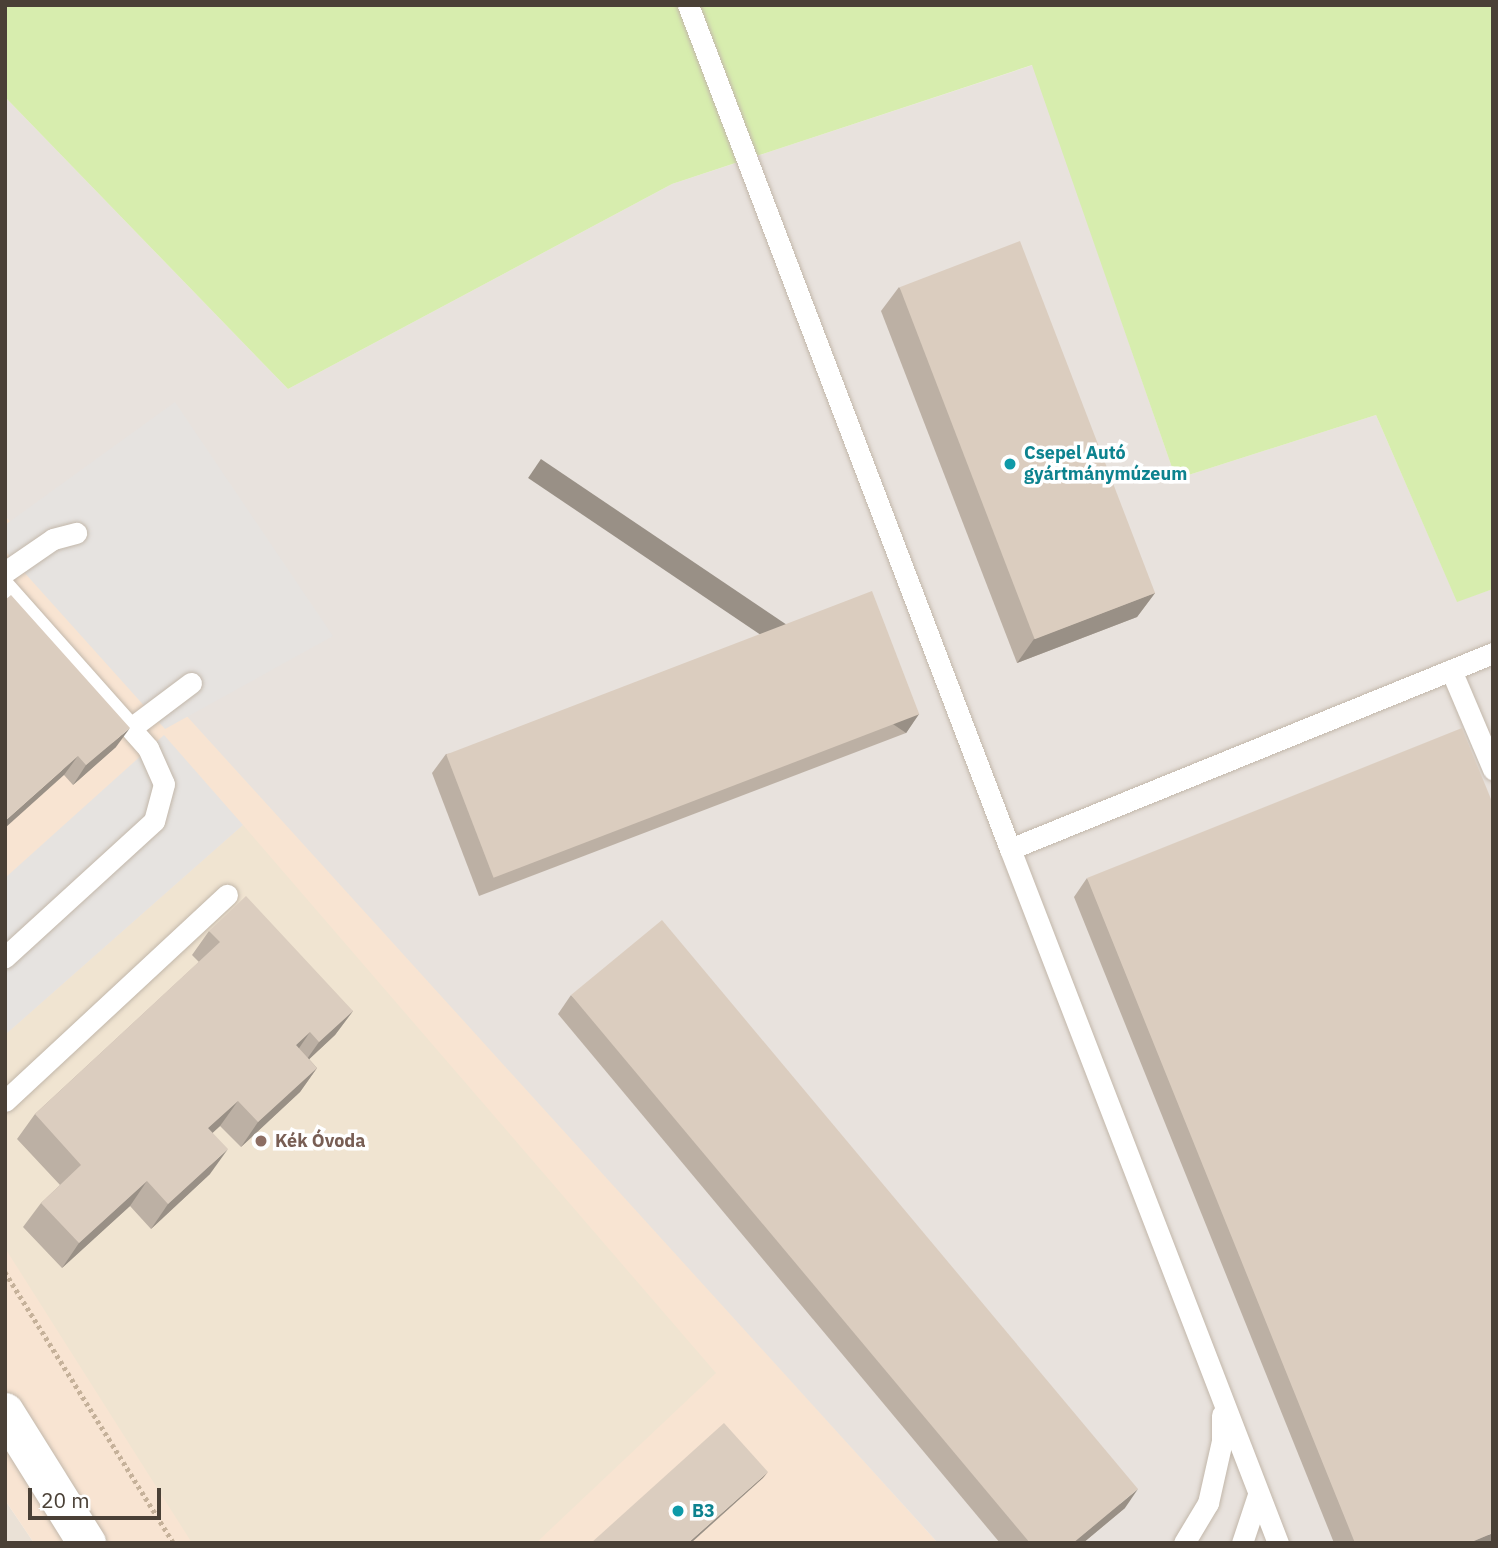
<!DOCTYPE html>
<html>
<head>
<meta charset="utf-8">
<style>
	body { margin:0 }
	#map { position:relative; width:1498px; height:1548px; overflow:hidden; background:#f5f0e8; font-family:"IBM Plex Sans",sans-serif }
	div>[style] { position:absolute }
	.residential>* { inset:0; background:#eae1d6 }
	.commercial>* { inset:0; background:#f8e4d2 }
	.industrial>* { inset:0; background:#e8e2dd }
	.education>* { inset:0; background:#f0e4d1 }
	.green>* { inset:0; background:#d7edae }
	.parking>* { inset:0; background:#e6e3e0 }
	.path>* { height:4.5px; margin-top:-2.25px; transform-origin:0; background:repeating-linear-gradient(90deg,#c5b19a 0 3.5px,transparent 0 7px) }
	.roads { filter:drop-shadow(0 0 2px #c2b7aa) drop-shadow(0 0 2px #c2b7aa) }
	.service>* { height:21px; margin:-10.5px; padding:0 10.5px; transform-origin:10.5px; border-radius:10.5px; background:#fff }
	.tertiary>* { height:38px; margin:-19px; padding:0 19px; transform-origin:19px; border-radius:19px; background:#fff }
	.wall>* { inset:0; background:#bcb0a4 }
	.shaded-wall>* { inset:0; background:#999086; transform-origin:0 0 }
	.building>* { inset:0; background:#dbcdbf; transform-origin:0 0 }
	.dots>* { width:19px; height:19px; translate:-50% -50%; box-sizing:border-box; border:4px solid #fff; border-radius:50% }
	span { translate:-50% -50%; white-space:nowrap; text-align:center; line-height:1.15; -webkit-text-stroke:7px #fff; paint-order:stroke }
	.culture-label { font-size:18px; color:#0d838f; font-weight:700 }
	.left { translate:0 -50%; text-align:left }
	.education-label { font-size:18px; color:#785e54; font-weight:700 }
	.frame { position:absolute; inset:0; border:7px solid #4a4036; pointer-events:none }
	.scale { position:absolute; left:28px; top:1488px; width:133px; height:32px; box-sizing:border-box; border:4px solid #4a4036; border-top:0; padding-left:9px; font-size:21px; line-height:24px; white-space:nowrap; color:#4a4036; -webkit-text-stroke:5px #fff; paint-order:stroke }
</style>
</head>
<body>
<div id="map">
	<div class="residential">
		<i style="clip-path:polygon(5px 1500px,13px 1512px,34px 1543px,5px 1543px)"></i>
	</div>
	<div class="commercial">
		<i style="clip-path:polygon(5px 516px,428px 979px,938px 1543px,34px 1543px,5px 1500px)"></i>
	</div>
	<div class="industrial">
		<i style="clip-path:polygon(1033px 65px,1176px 479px,1376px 415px,1457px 601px,1493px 589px,1493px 1543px,938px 1543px,5px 516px,5px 97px,288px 389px,672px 184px)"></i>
	</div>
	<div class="education">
		<i style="clip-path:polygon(243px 825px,716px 1373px,536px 1543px,192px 1543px,5px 1248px,5px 1035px)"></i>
	</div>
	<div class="green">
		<i style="clip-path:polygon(5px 5px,1493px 5px,1493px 589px,1457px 602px,1376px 415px,1176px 479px,1032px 65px,672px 184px,288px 389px,5px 97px)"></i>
	</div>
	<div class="parking">
		<i style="clip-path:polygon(175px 402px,333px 636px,165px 729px,5px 551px,5px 525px)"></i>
		<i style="clip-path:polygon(164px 735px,243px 825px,5px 1035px,5px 878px)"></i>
	</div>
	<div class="path">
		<i style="left:5px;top:1272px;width:319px;rotate:58.1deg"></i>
	</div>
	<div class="roads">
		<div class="service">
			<i style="left:688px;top:5px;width:903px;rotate:69.12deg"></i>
			<i style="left:5px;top:572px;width:58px;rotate:-34.5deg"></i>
			<i style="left:53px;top:539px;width:24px;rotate:-15deg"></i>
			<i style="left:5px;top:587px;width:215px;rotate:48.4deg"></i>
			<i style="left:148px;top:748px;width:39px;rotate:66deg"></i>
			<i style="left:164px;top:784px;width:38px;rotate:105deg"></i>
			<i style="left:154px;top:821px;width:202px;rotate:137.6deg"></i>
			<i style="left:1451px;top:670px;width:108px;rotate:67deg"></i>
			<i style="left:131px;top:728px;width:75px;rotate:-36.9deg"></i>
			<i style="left:5px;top:1101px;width:303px;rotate:-42.9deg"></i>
			<i style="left:1184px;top:1543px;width:47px;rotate:-59deg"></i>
			<i style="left:1208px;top:1503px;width:64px;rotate:-77.3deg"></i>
			<i style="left:1222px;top:1441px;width:26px;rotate:-90deg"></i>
			<i style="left:1242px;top:1543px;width:51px;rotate:-71.6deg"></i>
			<i style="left:1278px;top:1543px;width:744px;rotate:-111.11deg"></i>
			<i style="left:1010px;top:849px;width:521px;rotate:-22.09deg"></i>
		</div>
		<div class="tertiary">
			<i style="left:5px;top:1412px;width:155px;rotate:58deg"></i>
		</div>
	</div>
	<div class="wall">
		<i style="clip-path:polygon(899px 287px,1155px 593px,1137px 617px,1017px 663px,881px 311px)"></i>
		<i style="clip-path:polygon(5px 600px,116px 747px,73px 785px,64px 775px)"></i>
		<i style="clip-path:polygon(919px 714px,906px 733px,479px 896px,432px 773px,446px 754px)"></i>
		<i style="clip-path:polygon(1087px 878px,1493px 1543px,1334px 1543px,1074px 897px)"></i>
		<i style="clip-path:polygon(209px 931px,353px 1011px,335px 1035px,309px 1059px,317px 1068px,300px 1092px,241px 1147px,220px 1126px,212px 1133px,210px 1174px,151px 1229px,130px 1206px,62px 1268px,23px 1227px,41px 1203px,60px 1185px,17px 1139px,35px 1114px,199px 962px,192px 955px)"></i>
		<i style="clip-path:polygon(571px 995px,1125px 1508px,1083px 1543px,1000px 1543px,558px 1014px)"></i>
	</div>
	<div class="shaded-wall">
		<i style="clip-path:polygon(1155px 593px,1137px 617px,1017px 663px,1034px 639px)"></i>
		<i style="left:919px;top:714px;width:23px;height:456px;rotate:124deg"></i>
		<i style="clip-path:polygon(130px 728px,116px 747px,73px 785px,86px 765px)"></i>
		<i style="clip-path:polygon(78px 756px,64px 775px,5px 828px,5px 821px)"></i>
		<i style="clip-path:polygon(353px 1011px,335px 1035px,302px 1066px,319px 1042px)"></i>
		<i style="clip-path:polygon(310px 1032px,293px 1057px,296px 1045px)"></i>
		<i style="clip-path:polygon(317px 1068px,300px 1092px,241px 1147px,258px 1122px)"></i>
		<i style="clip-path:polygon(238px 1101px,220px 1126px,191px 1153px,208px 1128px)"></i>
		<i style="clip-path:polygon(228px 1149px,210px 1174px,151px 1229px,168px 1204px)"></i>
		<i style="clip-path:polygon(147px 1181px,130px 1206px,62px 1268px,79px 1243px)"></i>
		<i style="clip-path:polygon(768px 1472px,763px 1478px,691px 1543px,688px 1543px)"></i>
		<i style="clip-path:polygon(1138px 1489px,1125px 1508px,1083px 1543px,1073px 1543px)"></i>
		<i style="clip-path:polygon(1493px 1533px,1493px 1543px,1469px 1543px)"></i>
	</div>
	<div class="building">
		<i style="left:1020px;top:241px;width:377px;height:129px;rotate:69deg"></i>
		<i style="left:872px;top:591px;width:132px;height:456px;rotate:69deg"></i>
		<i style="clip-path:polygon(11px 595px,130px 728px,86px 765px,78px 756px,5px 821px,5px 600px)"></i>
		<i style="clip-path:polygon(1462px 728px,1493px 804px,1493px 1533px,1469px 1543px,1355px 1543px,1087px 878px)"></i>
		<i style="clip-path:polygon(246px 896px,353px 1011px,319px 1042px,310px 1032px,296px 1045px,317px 1068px,258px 1122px,238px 1101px,208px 1128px,228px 1149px,168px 1204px,147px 1181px,79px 1243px,41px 1203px,81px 1165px,35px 1114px,220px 942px,209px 931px)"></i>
		<i style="clip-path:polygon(662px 920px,1138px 1489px,1073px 1543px,1030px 1543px,571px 995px)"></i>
		<i style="clip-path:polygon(724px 1423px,768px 1472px,688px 1543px,591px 1543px)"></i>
	</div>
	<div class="dots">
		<i style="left:1010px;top:464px;background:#0f9aa8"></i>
		<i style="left:261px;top:1141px;background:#8d6e63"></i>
		<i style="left:678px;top:1511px;background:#0f9aa8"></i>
	</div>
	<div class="culture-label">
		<span class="left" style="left:1024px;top:464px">Csepel Autó<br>gyártmánymúzeum</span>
		<span class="left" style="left:692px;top:1511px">B3</span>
	</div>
	<div class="education-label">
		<span class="left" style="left:275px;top:1141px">Kék Óvoda</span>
	</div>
	<div class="frame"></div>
	<div class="scale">20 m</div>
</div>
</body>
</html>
